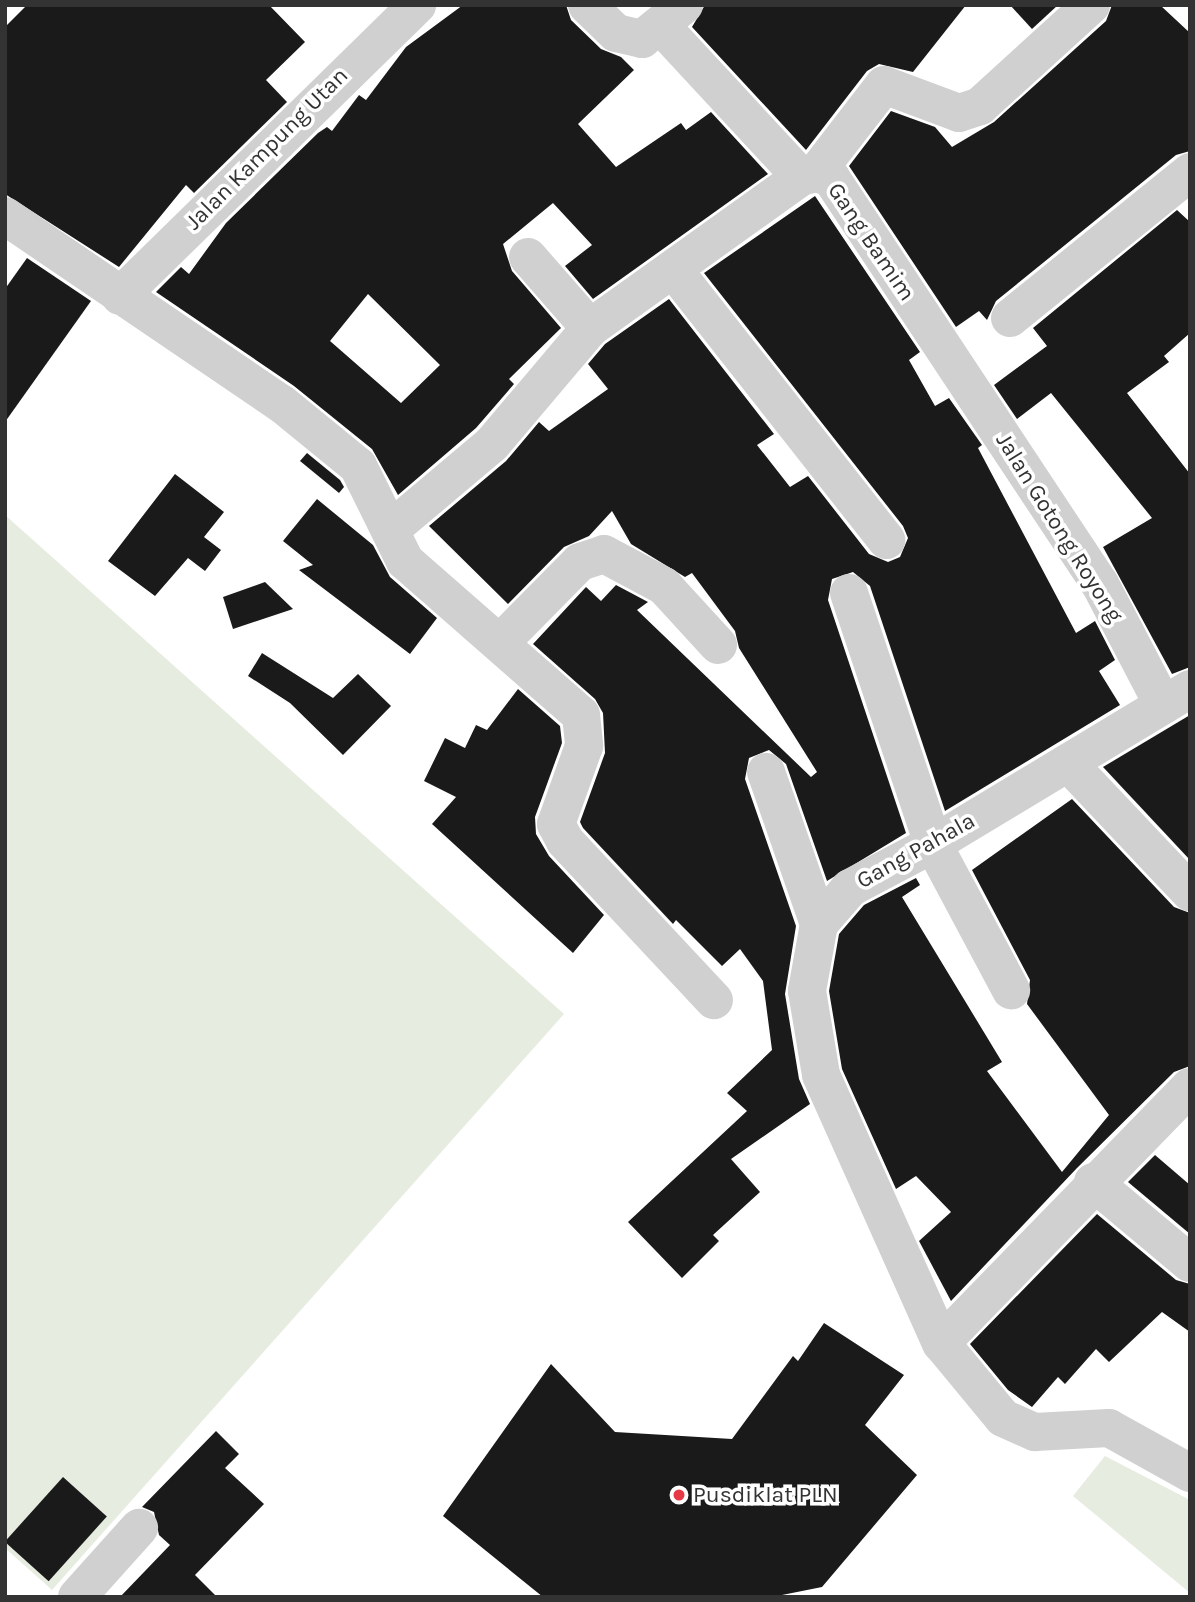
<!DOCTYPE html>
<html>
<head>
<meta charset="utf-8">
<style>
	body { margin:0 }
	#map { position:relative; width:1195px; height:1602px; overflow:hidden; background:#fff; font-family:Karla,sans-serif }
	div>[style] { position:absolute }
	.green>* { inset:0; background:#e6ecdf }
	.building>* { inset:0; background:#1a1a1a; transform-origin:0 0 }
	.street>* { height:38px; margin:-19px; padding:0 19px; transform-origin:19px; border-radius:19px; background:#d0d0d0 }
	.dots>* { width:19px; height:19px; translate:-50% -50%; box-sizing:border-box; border:4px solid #fff; border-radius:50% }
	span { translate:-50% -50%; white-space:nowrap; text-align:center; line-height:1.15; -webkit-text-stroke:7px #fff; paint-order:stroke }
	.street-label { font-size:23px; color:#333 }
	.poi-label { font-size:23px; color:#333 }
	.left { translate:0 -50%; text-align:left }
	.frame { position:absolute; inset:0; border:7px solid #333; pointer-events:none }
</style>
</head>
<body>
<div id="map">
	<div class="green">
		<i style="clip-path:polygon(5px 515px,564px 1014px,52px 1590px,5px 1548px)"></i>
		<i style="clip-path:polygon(1105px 1456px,1190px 1500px,1190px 1593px,1073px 1496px)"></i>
	</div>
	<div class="building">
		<i style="clip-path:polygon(27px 5px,269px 5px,305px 42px,266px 80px,287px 102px,194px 193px,186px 185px,119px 267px,5px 194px,5px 27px)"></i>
		<i style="clip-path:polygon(evenodd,463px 5px,566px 5px,571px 20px,601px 49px,621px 57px,634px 70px,578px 124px,616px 167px,681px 123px,686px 130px,711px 112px,768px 174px,593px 299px,565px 266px,592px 245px,553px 203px,503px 244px,512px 271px,561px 328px,509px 379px,514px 384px,476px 428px,398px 495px,372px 449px,294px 386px,156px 292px,181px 267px,189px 274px,226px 223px,318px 133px,327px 127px,332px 131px,359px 95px,366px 100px,406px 47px,463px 5px,368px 294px,440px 365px,401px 403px,330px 341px,368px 294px)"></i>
		<i style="clip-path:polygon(705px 5px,966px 5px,913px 72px,879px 64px,867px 71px,806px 150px,692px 27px)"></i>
		<i style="clip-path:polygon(1010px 5px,1058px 5px,1032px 29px)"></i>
		<i style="clip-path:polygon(1112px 5px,1160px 5px,1190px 33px,1190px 151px,1176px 155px,996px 301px,987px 320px,979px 311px,956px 327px,849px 166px,891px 111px,935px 127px,952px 147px,994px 122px,1106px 21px)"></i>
		<i style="clip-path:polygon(815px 196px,920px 352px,909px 360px,935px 406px,949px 398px,982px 445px,978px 448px,1076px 633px,1095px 621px,1115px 660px,1099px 671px,1120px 705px,945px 811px,870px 586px,853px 572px,832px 579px,828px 600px,906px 833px,827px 881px,786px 764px,769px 750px,749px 758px,745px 779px,796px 926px,785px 994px,799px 1079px,810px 1104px,731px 1159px,760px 1192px,713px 1235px,719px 1241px,682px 1278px,628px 1222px,747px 1111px,727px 1093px,772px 1050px,763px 981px,740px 949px,722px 966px,676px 920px,673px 924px,583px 828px,580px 822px,605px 753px,603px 713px,595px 699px,533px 644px,586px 587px,601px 601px,616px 585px,648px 602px,637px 610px,811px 777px,817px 772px,739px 648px,735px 631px,692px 573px,685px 577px,631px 544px,612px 511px,589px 536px,564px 547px,508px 604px,429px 526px,506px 461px,539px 422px,549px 431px,608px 389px,588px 364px,605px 344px,669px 299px,774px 434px,757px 445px,790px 487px,808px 476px,869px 554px,888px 562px,900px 557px,908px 538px,903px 526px,704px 273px)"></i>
		<i style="clip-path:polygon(1177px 210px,1190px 222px,1190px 333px,1164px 356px,1169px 362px,1127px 393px,1190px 474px,1190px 667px,1172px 674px,1103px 547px,1152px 518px,1051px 393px,1017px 419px,994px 385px,1047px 346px,1033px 328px)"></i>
		<i style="clip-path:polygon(27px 258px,91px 301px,5px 422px,5px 289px)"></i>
		<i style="clip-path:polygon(307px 453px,340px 480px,344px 487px,339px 493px,300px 461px)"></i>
		<i style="clip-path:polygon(175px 474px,224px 512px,204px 537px,221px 550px,205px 571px,188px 558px,155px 596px,108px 561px)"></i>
		<i style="clip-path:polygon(317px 499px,373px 545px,390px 577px,437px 618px,410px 654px,299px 570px,313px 565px,283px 541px)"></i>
		<i style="clip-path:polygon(265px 582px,293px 609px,233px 629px,223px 597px)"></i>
		<i style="clip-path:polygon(262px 653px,333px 698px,358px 674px,391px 706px,343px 755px,290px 703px,248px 676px)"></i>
		<i style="clip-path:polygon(518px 689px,560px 726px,562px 743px,535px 817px,536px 834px,549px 856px,604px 915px,573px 953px,432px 824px,456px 797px,424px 781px,445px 738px,465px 748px,476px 725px,487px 730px)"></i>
		<i style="clip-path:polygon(1190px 715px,1190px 860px,1103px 767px)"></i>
		<i style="clip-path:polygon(1072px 799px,1174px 907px,1190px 913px,1190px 1066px,1174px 1072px,1077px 1168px,951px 1301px,919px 1241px,951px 1212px,916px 1176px,896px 1189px,842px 1069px,829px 991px,839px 934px,864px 905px,916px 878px,920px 885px,902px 897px,1002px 1062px,987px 1071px,1062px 1172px,1109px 1115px,1027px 1004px,1030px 980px,972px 870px)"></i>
		<i style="clip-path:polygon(1155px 1155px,1190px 1185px,1190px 1234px,1128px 1182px)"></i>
		<i style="clip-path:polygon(1097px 1214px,1176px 1280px,1190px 1284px,1190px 1332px,1162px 1312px,1109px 1362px,1096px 1349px,1065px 1384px,1058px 1377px,1032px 1407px,1008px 1390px,970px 1344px)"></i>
		<i style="clip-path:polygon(824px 1323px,904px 1375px,865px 1425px,917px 1475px,822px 1587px,772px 1597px,543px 1597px,443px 1516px,551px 1364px,615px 1432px,732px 1439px,793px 1356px,798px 1361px)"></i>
		<i style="clip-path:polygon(216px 1431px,239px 1454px,225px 1468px,264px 1504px,195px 1575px,217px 1597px,120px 1597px,170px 1545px,159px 1535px,154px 1512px,142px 1507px)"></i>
		<i style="left:63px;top:1477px;width:59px;height:87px;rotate:42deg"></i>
	</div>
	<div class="street">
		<i style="left:587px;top:5px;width:40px;rotate:44deg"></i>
		<i style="left:616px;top:33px;width:27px;rotate:13deg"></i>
		<i style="left:642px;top:39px;width:54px;rotate:-39deg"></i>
		<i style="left:663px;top:28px;width:203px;rotate:47.2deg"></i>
		<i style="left:816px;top:173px;width:111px;rotate:-52.3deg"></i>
		<i style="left:884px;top:85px;width:80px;rotate:20.5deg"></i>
		<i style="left:959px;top:113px;width:22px;rotate:-18deg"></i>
		<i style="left:980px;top:106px;width:150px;rotate:-42.3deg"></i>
		<i style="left:5px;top:216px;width:335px;rotate:34.2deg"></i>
		<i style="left:282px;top:404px;width:98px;rotate:39.2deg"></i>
		<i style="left:358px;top:466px;width:106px;rotate:63.7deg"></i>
		<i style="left:405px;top:561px;width:234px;rotate:41.2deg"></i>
		<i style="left:581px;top:715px;width:31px;rotate:84deg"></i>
		<i style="left:584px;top:746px;width:83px;rotate:109.7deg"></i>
		<i style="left:556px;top:824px;width:19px;rotate:62deg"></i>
		<i style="left:565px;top:841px;width:218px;rotate:46.9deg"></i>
		<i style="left:528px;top:257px;width:94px;rotate:48.9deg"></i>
		<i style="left:673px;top:269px;width:345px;rotate:51.8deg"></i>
		<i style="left:120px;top:296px;width:416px;rotate:-44.4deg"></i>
		<i style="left:1010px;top:318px;width:232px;rotate:-39deg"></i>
		<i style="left:390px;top:530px;width:133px;rotate:-40.1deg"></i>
		<i style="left:492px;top:444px;width:152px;rotate:-49.8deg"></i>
		<i style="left:590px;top:328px;width:259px;rotate:-35.6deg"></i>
		<i style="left:801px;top:177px;width:16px;rotate:-15deg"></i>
		<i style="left:816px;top:173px;width:16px;rotate:18deg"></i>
		<i style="left:831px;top:178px;width:487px;rotate:56.5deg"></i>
		<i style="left:1100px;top:584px;width:132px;rotate:62.5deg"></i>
		<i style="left:849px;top:593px;width:265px;rotate:71.5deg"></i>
		<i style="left:933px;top:844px;width:166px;rotate:61.9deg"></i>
		<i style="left:501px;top:642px;width:112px;rotate:-45.4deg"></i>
		<i style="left:580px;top:562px;width:25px;rotate:-18deg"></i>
		<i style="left:604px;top:554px;width:68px;rotate:28.1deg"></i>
		<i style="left:664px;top:586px;width:80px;rotate:47.5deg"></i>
		<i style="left:1190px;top:689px;width:300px;rotate:148.9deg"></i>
		<i style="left:933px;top:844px;width:94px;rotate:152.1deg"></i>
		<i style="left:850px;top:888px;width:48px;rotate:130.7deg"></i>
		<i style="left:819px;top:924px;width:68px;rotate:100.2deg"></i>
		<i style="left:807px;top:991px;width:85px;rotate:80.5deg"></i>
		<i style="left:821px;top:1075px;width:294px;rotate:65.9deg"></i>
		<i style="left:941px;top:1343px;width:97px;rotate:50.4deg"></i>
		<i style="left:1003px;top:1418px;width:35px;rotate:24deg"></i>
		<i style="left:1035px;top:1432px;width:74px;rotate:-3.1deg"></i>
		<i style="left:1109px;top:1428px;width:93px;rotate:29.1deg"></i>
		<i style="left:1068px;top:763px;width:178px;rotate:46.6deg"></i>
		<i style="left:766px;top:772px;width:161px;rotate:70.8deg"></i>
		<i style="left:1093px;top:1182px;width:126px;rotate:39.9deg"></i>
		<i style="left:941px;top:1343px;width:357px;rotate:-45.8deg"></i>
		<i style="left:77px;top:1597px;width:93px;rotate:-48.1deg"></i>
	</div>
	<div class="dots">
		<i style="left:679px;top:1495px;background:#e63946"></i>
	</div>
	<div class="street-label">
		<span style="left:267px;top:149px;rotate:-45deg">Jalan Kampung Utan</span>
		<span style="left:871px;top:242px;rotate:56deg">Gang Bamim</span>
		<span style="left:1059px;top:528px;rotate:58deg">Jalan Gotong Royong</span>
		<span style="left:916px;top:851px;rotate:-29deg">Gang Pahala</span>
	</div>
	<div class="poi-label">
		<span class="left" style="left:693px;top:1495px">Pusdiklat PLN</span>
	</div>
	<div class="frame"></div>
</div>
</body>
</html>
